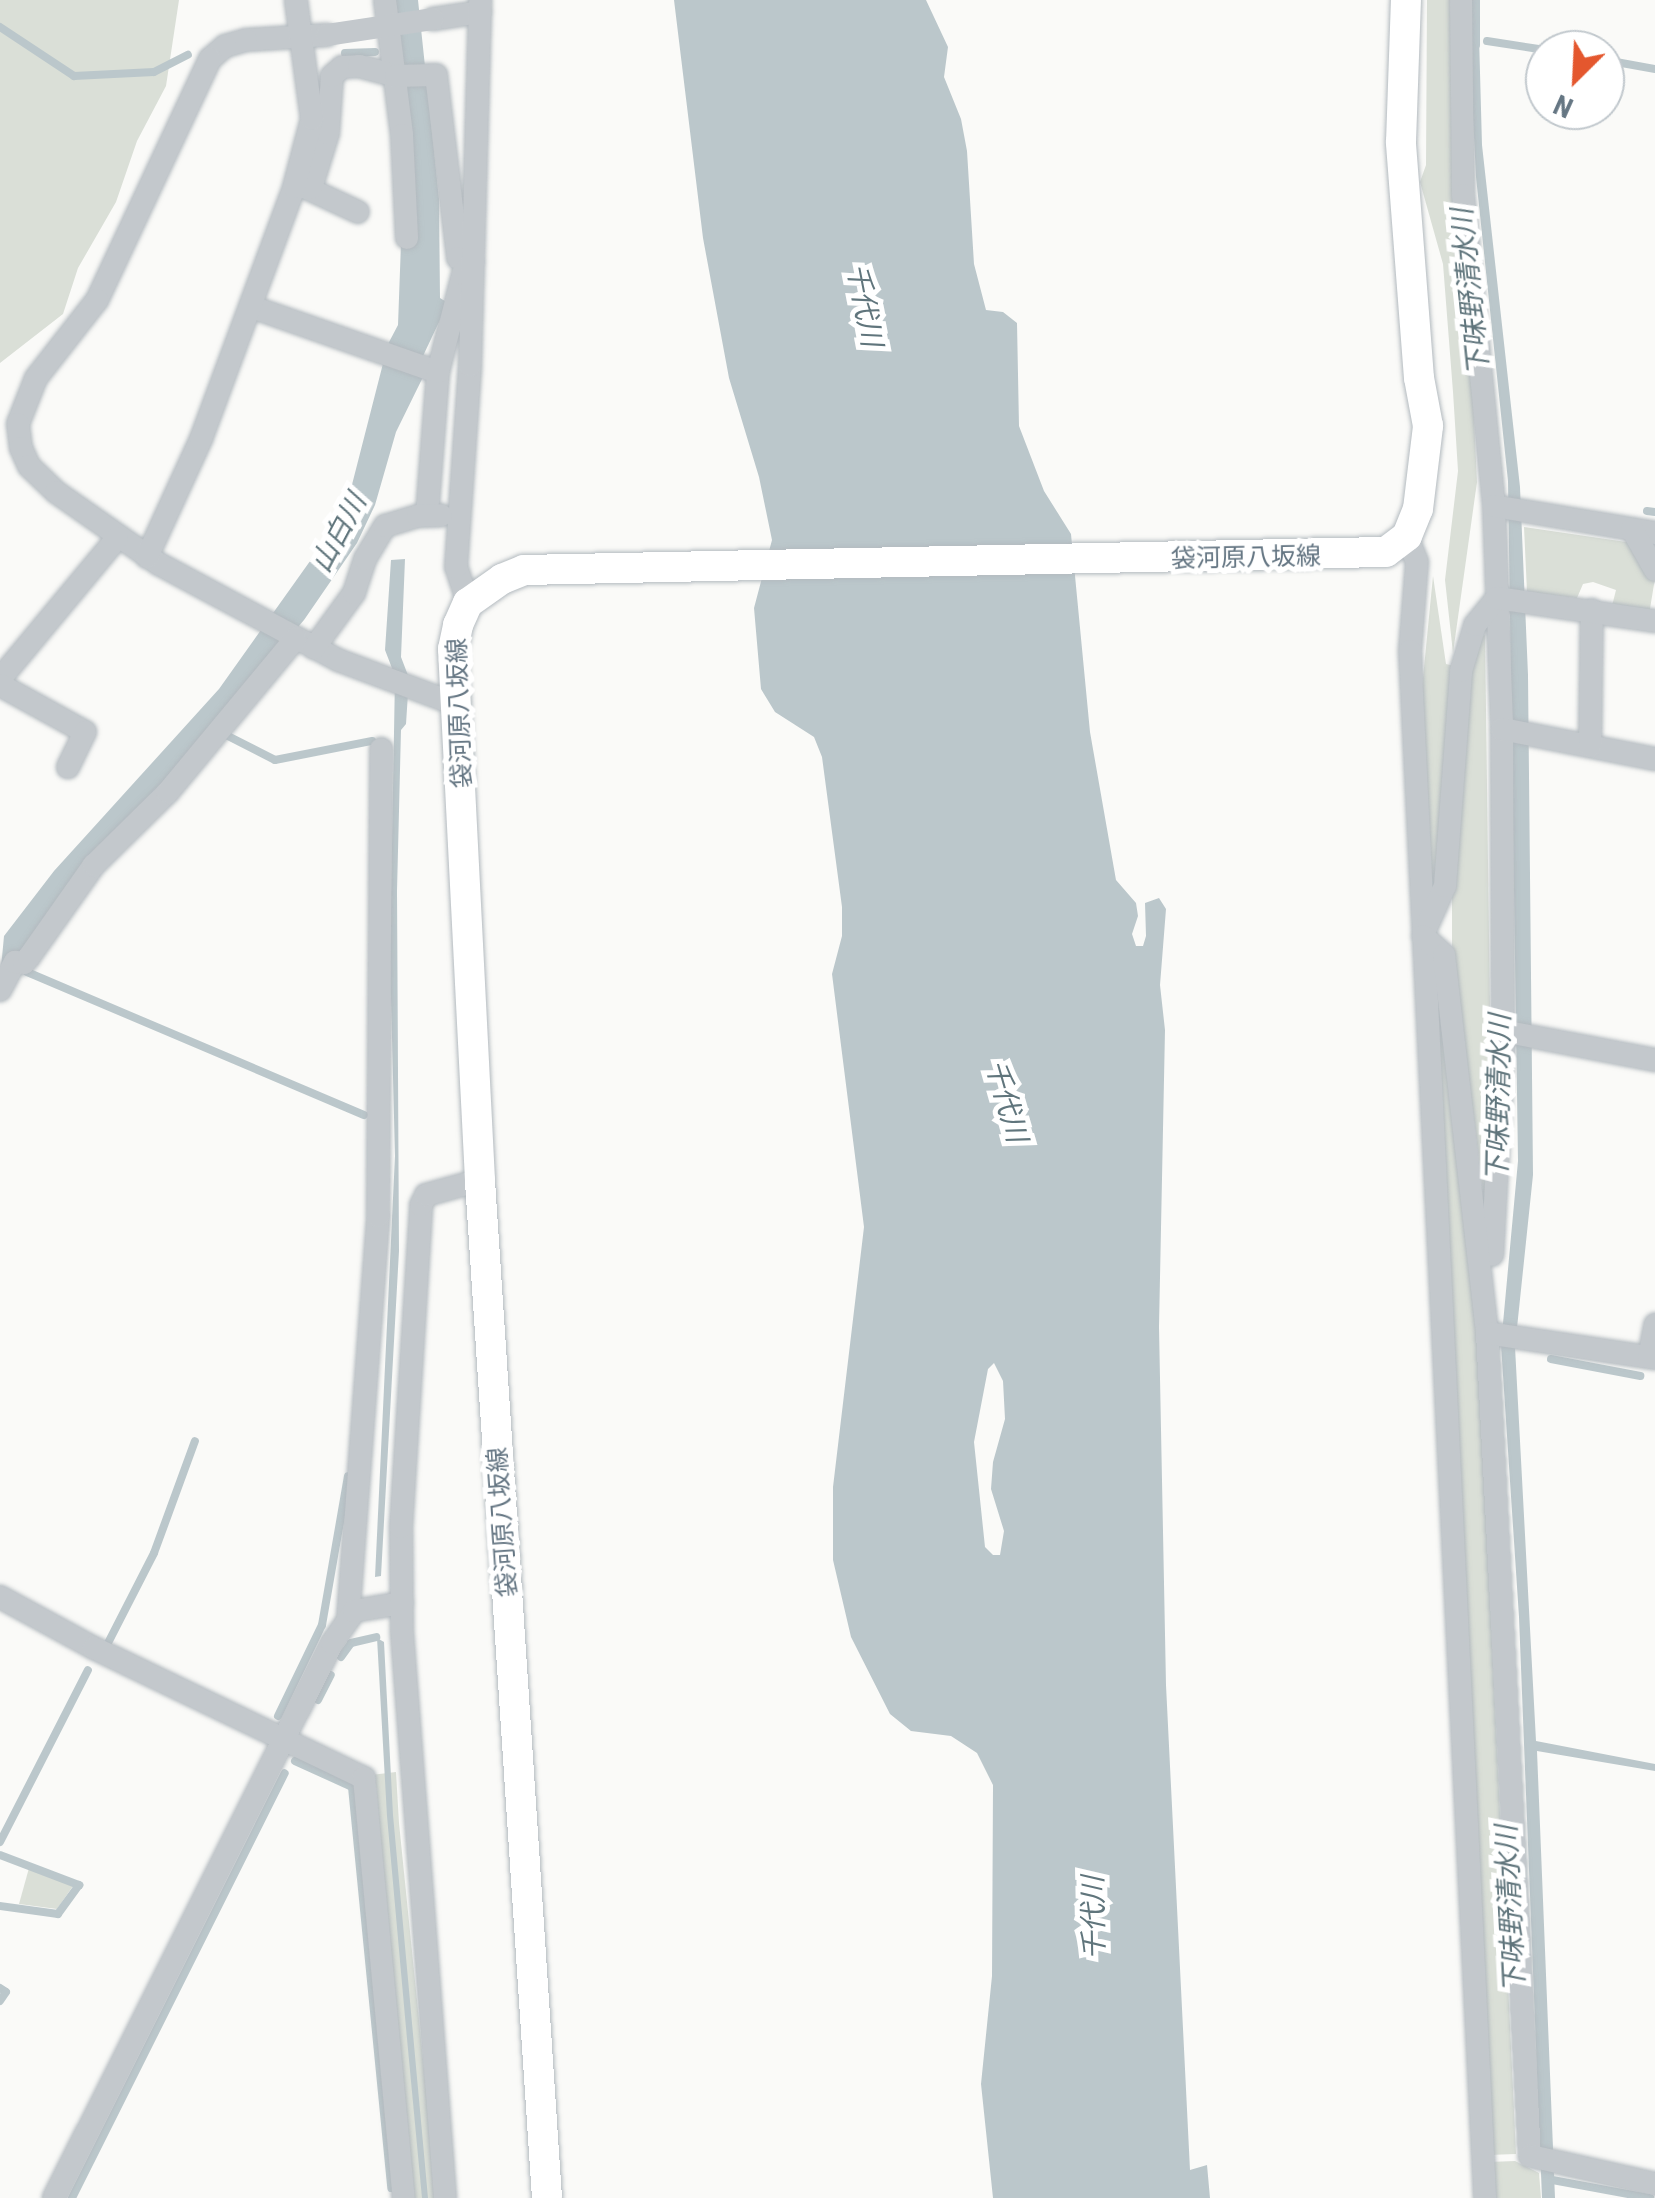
<!DOCTYPE html>
<html>
<head>
<meta charset="utf-8">
<style>
	body { margin:0 }
	#map { position:relative; width:1655px; height:2198px; overflow:hidden; background:#fafaf8; font-family:"Roboto Condensed","Noto Sans JP",sans-serif }
	div>[style] { position:absolute }
	.green>* { inset:0; background:#dadfd7 }
	.water>* { inset:0; background:#bbc7cb }
	.stream>* { height:8px; margin:-4px; padding:0 4px; transform-origin:4px; border-radius:4px; background:#bbc7cb }
	.roads { filter:drop-shadow(0 0 2px #b3babf) drop-shadow(0 0 2px #b3babf) }
	.minor>* { height:22px; margin:-11px; padding:0 11px; transform-origin:11px; border-radius:11px; background:#c3c8cc }
	.secondary>* { height:30px; margin:-15px; padding:0 15px; transform-origin:15px; border-radius:15px; background:#fff }
	.minor-bridge>* { height:22px; margin:-11px; padding:0 11px; transform-origin:11px; border-radius:11px; background:#c3c8cc }
	span { translate:-50% -50%; white-space:nowrap; text-align:center; line-height:1.15; -webkit-text-stroke:10px #fff; paint-order:stroke }
	.street-label { font-size:25px; color:#657683 }
	.water-label { font-size:28px; color:#60757c; font-style:italic }
	.north { position:absolute; left:1525px; top:30px; width:100px; height:100px; box-sizing:border-box; background:#fff; border:2px solid #c1c8cd; border-radius:50%; rotate:204deg; font-size:28px; font-weight:700; line-height:40px; text-align:center; color:#657683 }
	.north::after { content:''; display:block; margin:auto; width:35px; height:45px; background:#e4572e; clip-path:polygon(50% 0,100% 100%,50% 72%,0 100%) }
</style>
</head>
<body>
<div id="map">
	<div class="green">
		<i style="clip-path:polygon(0 0,179px 0,166px 86px,137px 141px,116px 202px,78px 268px,63px 314px,0 363px)"></i>
		<i style="clip-path:polygon(1427px 0,1454px 0,1477px 482px,1453px 653px,1445px 580px,1458px 471px,1453px 392px,1443px 264px,1420px 182px,1426px 165px)"></i>
		<i style="clip-path:polygon(1524px 527px,1633px 543px,1655px 578px,1649px 615px,1612px 606px,1616px 590px,1593px 582px,1583px 584px,1577px 598px,1527px 592px)"></i>
		<i style="clip-path:polygon(1433px 576px,1446px 664px,1454px 666px,1433px 894px,1422px 688px)"></i>
		<i style="clip-path:polygon(1485px 635px,1492px 1162px,1486px 1215px,1452px 945px,1452px 897px,1471px 677px,1478px 637px)"></i>
		<i style="clip-path:polygon(1433px 961px,1473px 1239px,1516px 2154px,1488px 2155px)"></i>
		<i style="clip-path:polygon(396px 1772px,399px 1823px,437px 2198px,411px 2198px,376px 1785px,371px 1775px)"></i>
		<i style="clip-path:polygon(29px 1868px,73px 1886px,57px 1909px,19px 1904px)"></i>
		<i style="clip-path:polygon(1515px 2161px,1539px 2173px,1541px 2198px,1491px 2198px,1489px 2162px)"></i>
	</div>
	<div class="water">
		<i style="clip-path:polygon(394px 0,418px 0,439px 199px,440px 298px,448px 303px,423px 356px,423px 377px,396px 432px,375px 505px,357px 543px,304px 620px,0 979px,4px 936px,54px 871px,219px 689px,345px 512px,388px 344px,398px 325px,401px 243px,417px 242px,411px 124px)"></i>
		<i style="clip-path:polygon(evenodd,674px 0,926px 0,948px 47px,944px 77px,961px 119px,967px 151px,974px 264px,986px 310px,1003px 312px,1017px 323px,1019px 426px,1044px 491px,1071px 534px,1090px 732px,1116px 880px,1136px 903px,1138px 916px,1132px 934px,1136px 946px,1143px 946px,1146px 936px,1145px 903px,1159px 898px,1166px 909px,1160px 985px,1165px 1030px,1159px 1327px,1166px 1685px,1190px 2170px,1207px 2165px,1210px 2198px,993px 2198px,981px 2084px,992px 1976px,993px 1785px,977px 1753px,951px 1736px,911px 1731px,890px 1714px,851px 1637px,833px 1560px,833px 1487px,864px 1227px,832px 974px,842px 936px,842px 907px,822px 757px,814px 737px,775px 712px,761px 689px,754px 608px,772px 540px,759px 477px,729px 378px,703px 238px,674px 0,994px 1363px,1003px 1381px,1005px 1419px,993px 1462px,991px 1489px,1004px 1531px,1000px 1555px,993px 1555px,985px 1547px,974px 1442px,988px 1369px,994px 1363px)"></i>
		<i style="clip-path:polygon(1469px 35px,1479px 36px,1482px 145px,1520px 487px,1528px 675px,1533px 1175px,1515px 1347px,1536px 1741px,1655px 1764px,1655px 1771px,1537px 1751px,1555px 2198px,1542px 2198px,1519px 1617px,1501px 1345px,1518px 1161px,1508px 481px,1476px 177px)"></i>
		<i style="clip-path:polygon(405px 559px,401px 657px,409px 678px,406px 724px,401px 730px,397px 891px,399px 1251px,381px 1576px,375px 1577px,395px 1156px,390px 958px,395px 676px,385px 650px,391px 560px)"></i>
		<i style="clip-path:polygon(377px 1638px,384px 1642px,393px 1815px,428px 2198px,422px 2198px,406px 2028px,387px 1816px)"></i>
	</div>
	<div class="stream">
		<i style="left:1476px;top:0;width:45px;rotate:90deg"></i>
		<i style="left:0;top:27px;width:89px;rotate:33.5deg"></i>
		<i style="left:74px;top:76px;width:80px;rotate:-2.9deg"></i>
		<i style="left:154px;top:72px;width:38px;rotate:-27deg"></i>
		<i style="left:1487px;top:41px;width:59px;rotate:8.8deg"></i>
		<i style="left:345px;top:53px;width:30px;rotate:-2deg"></i>
		<i style="left:1605px;top:60px;width:51px;rotate:10.2deg"></i>
		<i style="left:1647px;top:511px;width:8px;rotate:7deg"></i>
		<i style="left:224px;top:734px;width:57px;rotate:27deg"></i>
		<i style="left:275px;top:760px;width:99px;rotate:-11.1deg"></i>
		<i style="left:27px;top:972px;width:366px;rotate:23deg"></i>
		<i style="left:1551px;top:1359px;width:91px;rotate:10.8deg"></i>
		<i style="left:108px;top:1643px;width:101px;rotate:-62.9deg"></i>
		<i style="left:154px;top:1553px;width:119px;rotate:-69.9deg"></i>
		<i style="left:341px;top:1657px;width:17px;rotate:-54deg"></i>
		<i style="left:351px;top:1643px;width:26px;rotate:-13deg"></i>
		<i style="left:318px;top:1700px;width:28px;rotate:-63deg"></i>
		<i style="left:278px;top:1716px;width:101px;rotate:-64.2deg"></i>
		<i style="left:322px;top:1625px;width:151px;rotate:-80.1deg"></i>
		<i style="left:295px;top:1761px;width:63px;rotate:24.5deg"></i>
		<i style="left:352px;top:1787px;width:403px;rotate:84.4deg"></i>
		<i style="left:0;top:1842px;width:193px;rotate:-62.9deg"></i>
		<i style="left:0;top:1855px;width:85px;rotate:20.8deg"></i>
		<i style="left:79px;top:1885px;width:36px;rotate:126deg"></i>
		<i style="left:58px;top:1914px;width:59px;rotate:-172.1deg"></i>
		<i style="left:0;top:1988px;width:7px;rotate:34deg"></i>
		<i style="left:6px;top:1992px;width:11px;rotate:124deg"></i>
		<i style="left:1547px;top:2179px;width:105px;rotate:10.5deg"></i>
		<i style="left:72px;top:2198px;width:475px;rotate:-63.4deg"></i>
	</div>
	<div class="roads">
		<div class="minor">
			<i style="left:385px;top:0;width:136px;rotate:82.8deg"></i>
			<i style="left:402px;top:135px;width:103px;rotate:87.2deg"></i>
			<i style="left:1461px;top:0;width:195px;rotate:89.4deg"></i>
			<i style="left:1463px;top:195px;width:313px;rotate:84.3deg"></i>
			<i style="left:1494px;top:506px;width:223px;rotate:87.9deg"></i>
			<i style="left:1502px;top:729px;width:326px;rotate:89.8deg"></i>
			<i style="left:1503px;top:1055px;width:200px;rotate:93.1deg"></i>
			<i style="left:433px;top:19px;width:48px;rotate:-8.5deg"></i>
			<i style="left:327px;top:35px;width:81px;rotate:176.5deg"></i>
			<i style="left:246px;top:40px;width:22px;rotate:164deg"></i>
			<i style="left:225px;top:46px;width:20px;rotate:139deg"></i>
			<i style="left:210px;top:59px;width:266px;rotate:115.1deg"></i>
			<i style="left:97px;top:300px;width:99px;rotate:128deg"></i>
			<i style="left:36px;top:378px;width:49px;rotate:111.4deg"></i>
			<i style="left:18px;top:424px;width:24px;rotate:83deg"></i>
			<i style="left:21px;top:448px;width:20px;rotate:66deg"></i>
			<i style="left:29px;top:466px;width:37px;rotate:44deg"></i>
			<i style="left:56px;top:492px;width:126px;rotate:35deg"></i>
			<i style="left:159px;top:564px;width:203px;rotate:28.2deg"></i>
			<i style="left:338px;top:660px;width:128px;rotate:20.6deg"></i>
			<i style="left:298px;top:184px;width:66px;rotate:25deg"></i>
			<i style="left:311px;top:188px;width:58px;rotate:-72.8deg"></i>
			<i style="left:328px;top:133px;width:57px;rotate:-86deg"></i>
			<i style="left:332px;top:76px;width:13px;rotate:-42deg"></i>
			<i style="left:342px;top:67px;width:17px;rotate:-3deg"></i>
			<i style="left:359px;top:66px;width:38px;rotate:15deg"></i>
			<i style="left:396px;top:76px;width:40px;rotate:-1.4deg"></i>
			<i style="left:436px;top:75px;width:184px;rotate:83.1deg"></i>
			<i style="left:458px;top:258px;width:16px;rotate:14deg"></i>
			<i style="left:252px;top:307px;width:197px;rotate:19.3deg"></i>
			<i style="left:438px;top:372px;width:143px;rotate:94.4deg"></i>
			<i style="left:438px;top:372px;width:101px;rotate:-75.7deg"></i>
			<i style="left:463px;top:274px;width:8px;rotate:-50deg"></i>
			<i style="left:1494px;top:506px;width:163px;rotate:9.5deg"></i>
			<i style="left:1632px;top:529px;width:47px;rotate:60.7deg"></i>
			<i style="left:1407px;top:536px;width:28px;rotate:69deg"></i>
			<i style="left:1417px;top:562px;width:89px;rotate:94.5deg"></i>
			<i style="left:1410px;top:651px;width:1549px;rotate:87.22deg"></i>
			<i style="left:147px;top:557px;width:130px;rotate:-65.4deg"></i>
			<i style="left:201px;top:439px;width:269px;rotate:-69.7deg"></i>
			<i style="left:294px;top:187px;width:70px;rotate:-75.2deg"></i>
			<i style="left:312px;top:119px;width:120px;rotate:-97.7deg"></i>
			<i style="left:468px;top:603px;width:38px;rotate:-108deg"></i>
			<i style="left:456px;top:567px;width:202px;rotate:-86deg"></i>
			<i style="left:470px;top:365px;width:365px;rotate:-88.4deg"></i>
			<i style="left:314px;top:648px;width:68px;rotate:-54deg"></i>
			<i style="left:354px;top:593px;width:36px;rotate:-72deg"></i>
			<i style="left:365px;top:559px;width:39px;rotate:-59deg"></i>
			<i style="left:385px;top:526px;width:34px;rotate:-17deg"></i>
			<i style="left:418px;top:516px;width:23px;rotate:-2deg"></i>
			<i style="left:0;top:679px;width:183px;rotate:-50.3deg"></i>
			<i style="left:0;top:685px;width:97px;rotate:28.9deg"></i>
			<i style="left:85px;top:732px;width:39px;rotate:116deg"></i>
			<i style="left:1502px;top:729px;width:156px;rotate:11.1deg"></i>
			<i style="left:1590px;top:746px;width:136px;rotate:-89.2deg"></i>
			<i style="left:1426px;top:928px;width:46px;rotate:-65.7deg"></i>
			<i style="left:1445px;top:886px;width:216px;rotate:-85.7deg"></i>
			<i style="left:1461px;top:671px;width:48px;rotate:-73.1deg"></i>
			<i style="left:1475px;top:625px;width:35px;rotate:-51deg"></i>
			<i style="left:1497px;top:598px;width:160px;rotate:8.3deg"></i>
			<i style="left:1423px;top:936px;width:28px;rotate:42deg"></i>
			<i style="left:1444px;top:955px;width:380px;rotate:83.5deg"></i>
			<i style="left:1487px;top:1333px;width:824px;rotate:87.01deg"></i>
			<i style="left:1530px;top:2156px;width:128px;rotate:12.6deg"></i>
			<i style="left:0;top:990px;width:32px;rotate:-62deg"></i>
			<i style="left:15px;top:962px;width:9px;rotate:6deg"></i>
			<i style="left:24px;top:963px;width:8px;rotate:-50deg"></i>
			<i style="left:29px;top:957px;width:113px;rotate:-54.8deg"></i>
			<i style="left:94px;top:865px;width:104px;rotate:-44.6deg"></i>
			<i style="left:168px;top:792px;width:199px;rotate:-50.3deg"></i>
			<i style="left:1503px;top:1031px;width:155px;rotate:10.8deg"></i>
			<i style="left:1487px;top:1333px;width:170px;rotate:8.5deg"></i>
			<i style="left:1649px;top:1357px;width:33px;rotate:-79deg"></i>
			<i style="left:0;top:1597px;width:107px;rotate:28.5deg"></i>
			<i style="left:94px;top:1648px;width:300px;rotate:25.7deg"></i>
			<i style="left:364px;top:1778px;width:422px;rotate:84.6deg"></i>
			<i style="left:348px;top:1619px;width:404px;rotate:-85.7deg"></i>
			<i style="left:378px;top:1216px;width:467px;rotate:-89.6deg"></i>
			<i style="left:54px;top:2198px;width:621px;rotate:-63.39deg"></i>
			<i style="left:332px;top:1643px;width:39px;rotate:-55deg"></i>
			<i style="left:354px;top:1611px;width:49px;rotate:-9.5deg"></i>
			<i style="left:445px;top:2198px;width:567px;rotate:-94.35deg"></i>
			<i style="left:402px;top:1633px;width:106px;rotate:-90.5deg"></i>
			<i style="left:401px;top:1527px;width:323px;rotate:-86.4deg"></i>
			<i style="left:421px;top:1205px;width:11px;rotate:-63deg"></i>
			<i style="left:426px;top:1195px;width:56px;rotate:-15.5deg"></i>
		</div>
		<div class="secondary">
			<i style="left:547px;top:2198px;width:1020px;rotate:-93.77deg"></i>
			<i style="left:480px;top:1180px;width:532px;rotate:-92.91deg"></i>
			<i style="left:453px;top:649px;width:25px;rotate:-78deg"></i>
			<i style="left:458px;top:625px;width:24px;rotate:-66deg"></i>
			<i style="left:468px;top:603px;width:42px;rotate:-35.2deg"></i>
			<i style="left:502px;top:579px;width:24px;rotate:-22deg"></i>
			<i style="left:524px;top:570px;width:862px;rotate:-1.2deg"></i>
			<i style="left:1386px;top:552px;width:26px;rotate:-37deg"></i>
			<i style="left:1407px;top:536px;width:29px;rotate:-68deg"></i>
			<i style="left:1418px;top:509px;width:84px;rotate:-83.1deg"></i>
			<i style="left:1428px;top:426px;width:49px;rotate:-100.6deg"></i>
			<i style="left:1419px;top:378px;width:237px;rotate:-94.4deg"></i>
			<i style="left:1401px;top:142px;width:142px;rotate:-88deg"></i>
		</div>
	</div>
	<div class="minor-bridge">
		<i style="left:327px;top:35px;width:107px;rotate:-8.6deg"></i>
	</div>
	<div class="street-label">
		<span style="left:1246px;top:558px;rotate:-1deg">袋河原八坂線</span>
		<span style="left:460px;top:713px;rotate:-92deg">袋河原八坂線</span>
		<span style="left:503px;top:1522px;rotate:-94deg">袋河原八坂線</span>
	</div>
	<div class="water-label">
		<span style="left:1471px;top:292px;rotate:-96deg">下味野清水川</span>
		<span style="left:864px;top:305px;rotate:79deg">千代川</span>
		<span style="left:339px;top:533px;rotate:-62deg">山白川</span>
		<span style="left:1499px;top:1098px;rotate:-89deg">下味野清水川</span>
		<span style="left:1006px;top:1101px;rotate:74deg">千代川</span>
		<span style="left:1511px;top:1909px;rotate:-93deg">下味野清水川</span>
		<span style="left:1094px;top:1918px;rotate:-91deg">千代川</span>
	</div>
	<div class="north">N</div>
</div>
</body>
</html>
